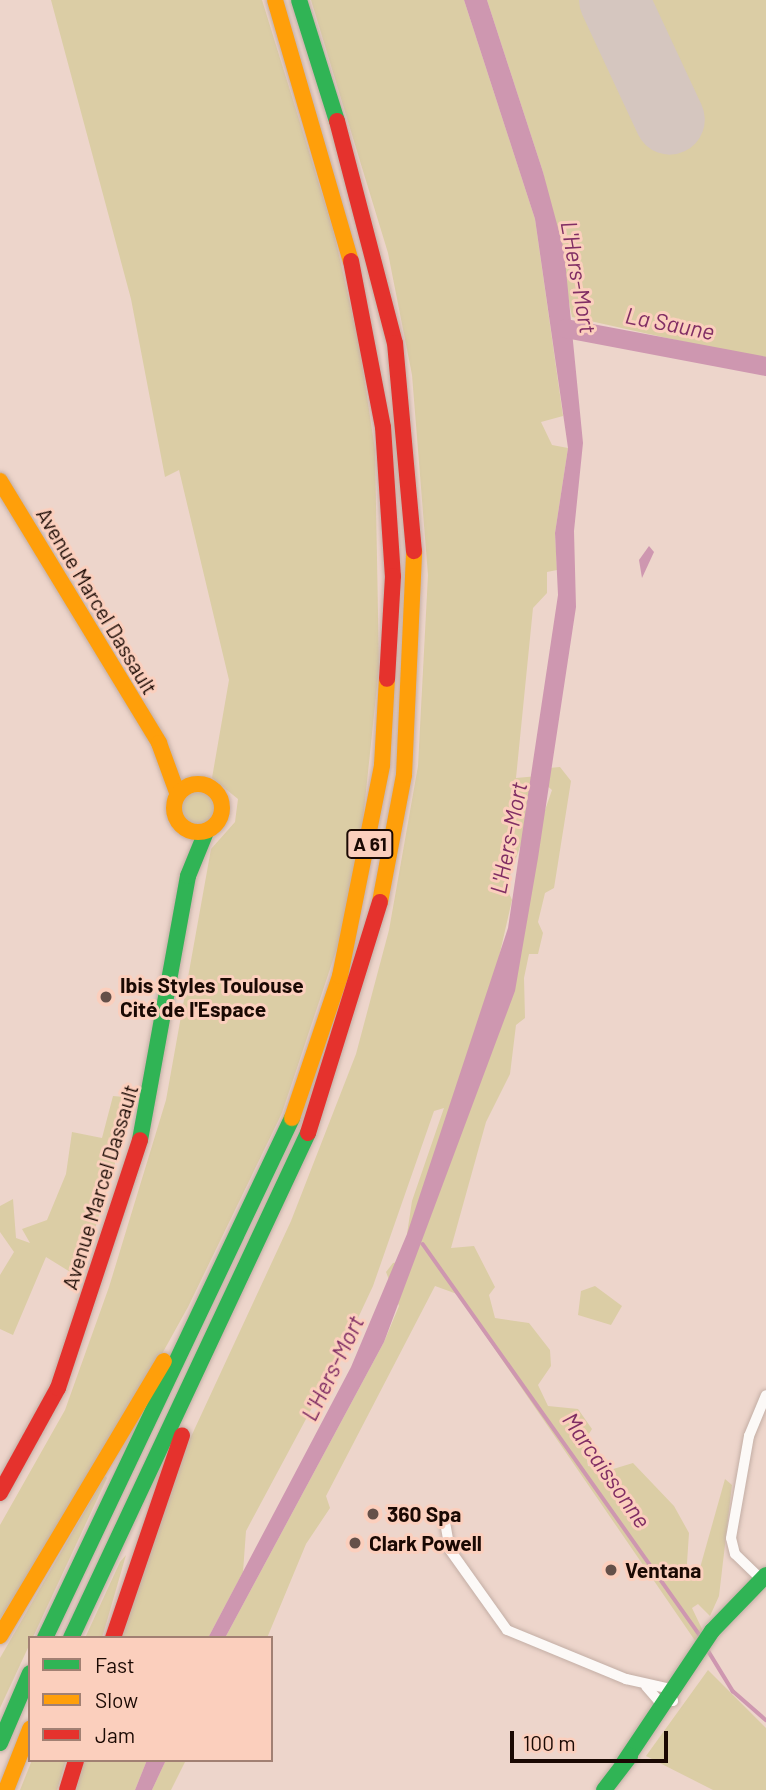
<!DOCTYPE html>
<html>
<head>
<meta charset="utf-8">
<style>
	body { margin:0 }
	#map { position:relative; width:766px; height:1790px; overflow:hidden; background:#edd5cb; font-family:Barlow,sans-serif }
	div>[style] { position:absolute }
	.green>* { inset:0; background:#dbcda5 }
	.round { border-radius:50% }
	.water>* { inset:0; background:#ce97b0 }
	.stream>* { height:3.5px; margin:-1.75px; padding:0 1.75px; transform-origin:1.75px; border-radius:1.75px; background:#ce97b0 }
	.river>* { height:19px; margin:-9.5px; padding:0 9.5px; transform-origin:9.5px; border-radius:9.5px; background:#ce97b0 }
	.runway>* { height:70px; margin:-35px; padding:0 35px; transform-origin:35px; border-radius:35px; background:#d5c6bf }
	.roads { filter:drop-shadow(0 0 2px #c3aea5) drop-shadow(0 0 2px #c3aea5) }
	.street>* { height:10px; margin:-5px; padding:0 5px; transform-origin:5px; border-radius:5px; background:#fcf9f7 }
	.fast>* { height:16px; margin:-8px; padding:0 8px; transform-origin:8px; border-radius:8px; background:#30b455 }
	.slow>* { height:16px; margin:-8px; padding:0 8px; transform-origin:8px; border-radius:8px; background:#ff9f0a }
	.slow>.ring { margin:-8px; padding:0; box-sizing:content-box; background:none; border:16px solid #ff9f0a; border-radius:50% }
	.jam>* { height:16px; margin:-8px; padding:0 8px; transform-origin:8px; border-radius:8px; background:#e5322d }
	.dots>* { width:19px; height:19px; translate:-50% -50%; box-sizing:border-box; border:4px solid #fbcfbd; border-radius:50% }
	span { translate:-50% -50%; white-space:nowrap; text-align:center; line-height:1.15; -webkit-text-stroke:6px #fbcfbd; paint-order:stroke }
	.shield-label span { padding:2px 5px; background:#fbcfbd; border:2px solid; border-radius:5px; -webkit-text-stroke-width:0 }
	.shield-label { font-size:19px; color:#1a0903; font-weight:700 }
	.street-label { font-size:21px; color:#1a0903 }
	.poi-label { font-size:21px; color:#1a0903; font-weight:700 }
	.left { translate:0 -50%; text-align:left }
	.water-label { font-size:23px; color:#812e64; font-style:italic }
	.legend { position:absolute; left:28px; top:1636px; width:245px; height:126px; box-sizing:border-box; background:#fbcfbd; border:2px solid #a18073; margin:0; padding:9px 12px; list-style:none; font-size:21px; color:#1a0903 }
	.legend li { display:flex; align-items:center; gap:14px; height:35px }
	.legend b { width:35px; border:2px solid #a18073 }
	.scale { position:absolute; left:510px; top:1731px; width:158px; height:32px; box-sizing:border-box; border:4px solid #1a0903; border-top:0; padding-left:9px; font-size:21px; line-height:24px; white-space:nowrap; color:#1a0903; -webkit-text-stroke:5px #fbcfbd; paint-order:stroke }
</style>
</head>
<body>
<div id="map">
	<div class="green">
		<i style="clip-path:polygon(51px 0,262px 0,333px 229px,359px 343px,375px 450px,379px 667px,361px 839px,338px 945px,282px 1113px,188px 1307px,107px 1453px,0 1619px,0 1525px,65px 1410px,109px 1287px,166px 1100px,211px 849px,235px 822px,238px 799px,212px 778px,229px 680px,179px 470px,165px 477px,131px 299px)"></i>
		<i style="clip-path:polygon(evenodd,311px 0,464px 0,535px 219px,563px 416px,541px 422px,552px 445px,568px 448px,555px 533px,557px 570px,547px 572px,547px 593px,533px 608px,516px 778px,538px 776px,543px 816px,552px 790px,546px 785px,549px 768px,560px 767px,571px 781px,554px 888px,545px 893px,538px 922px,543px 933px,538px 954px,529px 954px,524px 978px,525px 1018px,516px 1025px,510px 1074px,486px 1122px,451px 1248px,474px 1246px,495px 1287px,489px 1295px,495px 1318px,529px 1323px,550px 1350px,551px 1366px,538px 1385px,548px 1406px,578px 1409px,592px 1429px,584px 1442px,588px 1466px,610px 1470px,633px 1463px,674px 1506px,689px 1533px,686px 1578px,698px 1575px,725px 1479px,732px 1485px,719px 1596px,710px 1616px,698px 1604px,692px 1608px,703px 1631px,696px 1642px,457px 1294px,435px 1286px,326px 1496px,330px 1508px,306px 1544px,267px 1638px,225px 1638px,384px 1342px,399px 1306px,386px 1272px,393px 1263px,415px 1259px,407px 1234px,412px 1201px,444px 1108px,434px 1111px,373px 1286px,343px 1350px,246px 1531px,243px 1572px,208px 1638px,121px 1638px,170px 1482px,291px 1221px,356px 1054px,389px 930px,418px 766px,428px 575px,412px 375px,388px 253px,311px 0,521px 844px,502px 1012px,499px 957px,512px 900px,506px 887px,521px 844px)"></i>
		<i style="clip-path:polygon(487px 0,766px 0,766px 360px,572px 317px,543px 172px)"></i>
		<i class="round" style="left:180px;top:788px;width:40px;height:40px"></i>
		<i style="clip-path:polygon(113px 1096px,135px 1098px,80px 1278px,46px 1257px,13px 1335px,0 1329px,0 1275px,14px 1252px,0 1232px,0 1206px,13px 1199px,16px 1238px,30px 1243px,22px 1229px,47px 1220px,66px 1174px,72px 1132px,102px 1138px)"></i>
		<i style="clip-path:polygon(595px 1286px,622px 1306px,611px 1325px,578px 1315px,581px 1291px)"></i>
		<i style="clip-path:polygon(105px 1476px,107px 1478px,0 1708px,0 1658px)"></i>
		<i style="clip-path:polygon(126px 1555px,102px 1638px,85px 1638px,120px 1562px)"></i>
		<i style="clip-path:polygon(708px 1670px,766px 1728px,766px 1790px,713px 1790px,646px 1756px)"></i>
		<i style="clip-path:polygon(32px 1760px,66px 1760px,57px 1790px,20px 1790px)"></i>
		<i style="clip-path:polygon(84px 1760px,147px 1760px,135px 1790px,76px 1790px)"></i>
		<i style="clip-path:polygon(166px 1760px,186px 1760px,171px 1790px,152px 1790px)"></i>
	</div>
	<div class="water">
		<i style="clip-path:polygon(464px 0,487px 0,543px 172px,564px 250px,583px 443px,574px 531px,576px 607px,538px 858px,515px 991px,384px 1342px,225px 1638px,208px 1638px,351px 1367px,407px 1234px,508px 928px,558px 595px,555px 533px,568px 448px,535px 219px)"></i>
		<i style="clip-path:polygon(649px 546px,654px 552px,642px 578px,639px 560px)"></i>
		<i style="clip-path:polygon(147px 1760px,166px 1760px,152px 1790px,135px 1790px)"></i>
	</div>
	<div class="stream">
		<i style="left:423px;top:1244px;width:481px;rotate:54.7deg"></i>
		<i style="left:706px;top:1647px;width:52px;rotate:58.5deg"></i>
		<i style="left:733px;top:1691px;width:44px;rotate:41.3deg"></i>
	</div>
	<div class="river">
		<i style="left:565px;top:328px;width:205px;rotate:10.7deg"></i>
	</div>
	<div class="runway">
		<i style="left:614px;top:0;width:132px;rotate:65deg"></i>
	</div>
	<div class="roads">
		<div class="street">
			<i style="left:445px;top:1522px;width:28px;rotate:80deg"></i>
			<i style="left:450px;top:1550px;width:98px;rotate:54.5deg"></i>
			<i style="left:507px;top:1630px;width:129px;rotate:22.4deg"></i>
			<i style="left:626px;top:1679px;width:42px;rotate:12.4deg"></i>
			<i style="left:667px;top:1688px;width:14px;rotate:65deg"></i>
			<i style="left:673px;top:1701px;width:15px;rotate:-176deg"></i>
			<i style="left:658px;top:1700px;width:18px;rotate:-131deg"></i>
			<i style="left:761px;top:1579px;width:36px;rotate:-136deg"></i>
			<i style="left:735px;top:1554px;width:16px;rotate:-104deg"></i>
			<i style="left:731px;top:1538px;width:104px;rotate:-80deg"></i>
			<i style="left:749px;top:1436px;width:44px;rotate:-67.5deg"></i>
		</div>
		<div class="fast">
			<i style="left:299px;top:0;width:127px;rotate:72.6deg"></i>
			<i style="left:140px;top:1140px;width:268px;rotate:-79.7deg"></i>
			<i style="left:188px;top:876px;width:48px;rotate:-67.8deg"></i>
			<i style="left:45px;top:1638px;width:576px;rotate:-64.59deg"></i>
			<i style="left:71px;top:1638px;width:558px;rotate:-64.86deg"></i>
			<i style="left:0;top:1743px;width:76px;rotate:-66.8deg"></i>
			<i style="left:623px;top:1764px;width:160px;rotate:-56.2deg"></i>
			<i style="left:712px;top:1631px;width:78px;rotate:-46deg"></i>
			<i style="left:604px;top:1790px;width:43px;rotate:-52.6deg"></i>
		</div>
		<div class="slow">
			<i style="left:275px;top:0;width:272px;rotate:73.8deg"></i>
			<i style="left:0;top:481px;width:306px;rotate:58.7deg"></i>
			<i style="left:159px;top:743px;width:55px;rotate:69.9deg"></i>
			<i class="ring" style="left:174px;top:784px;width:32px;height:32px"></i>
			<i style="left:380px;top:902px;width:129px;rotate:-79.3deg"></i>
			<i style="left:404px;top:775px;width:224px;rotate:-87.4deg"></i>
			<i style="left:292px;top:1118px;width:150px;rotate:-71.3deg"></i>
			<i style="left:340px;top:976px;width:215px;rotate:-78.7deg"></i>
			<i style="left:382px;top:765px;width:86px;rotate:-86.7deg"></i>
			<i style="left:0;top:1636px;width:320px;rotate:-59.2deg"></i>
			<i style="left:6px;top:1790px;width:66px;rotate:-68.5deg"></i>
		</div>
		<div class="jam">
			<i style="left:337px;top:121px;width:229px;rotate:75.4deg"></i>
			<i style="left:395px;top:343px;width:209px;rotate:84.8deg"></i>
			<i style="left:351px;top:261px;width:169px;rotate:79.1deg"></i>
			<i style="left:383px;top:427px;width:149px;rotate:86.2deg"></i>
			<i style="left:393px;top:576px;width:103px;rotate:93.3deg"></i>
			<i style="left:308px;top:1133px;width:242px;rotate:-72.7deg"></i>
			<i style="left:0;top:1493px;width:120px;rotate:-61.1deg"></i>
			<i style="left:58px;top:1388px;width:261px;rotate:-71.7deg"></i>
			<i style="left:113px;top:1638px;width:214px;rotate:-71.2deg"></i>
			<i style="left:67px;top:1790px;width:31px;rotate:-73deg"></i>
		</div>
	</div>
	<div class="dots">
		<i style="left:106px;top:997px;background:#645049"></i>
		<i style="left:373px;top:1514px;background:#645049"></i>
		<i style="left:355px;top:1543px;background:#645049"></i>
		<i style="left:611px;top:1570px;background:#645049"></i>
	</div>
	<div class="shield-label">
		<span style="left:370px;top:844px">A 61</span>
	</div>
	<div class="street-label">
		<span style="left:97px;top:601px;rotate:59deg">Avenue Marcel Dassault</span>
		<span style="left:100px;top:1187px;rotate:-73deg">Avenue Marcel Dassault</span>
	</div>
	<div class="poi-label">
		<span class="left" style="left:120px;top:997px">Ibis Styles Toulouse<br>Cité de l'Espace</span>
		<span class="left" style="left:387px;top:1514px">360 Spa</span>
		<span class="left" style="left:369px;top:1543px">Clark Powell</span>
		<span class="left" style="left:625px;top:1570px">Ventana</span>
	</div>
	<div class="water-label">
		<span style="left:579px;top:277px;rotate:80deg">L'Hers-Mort</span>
		<span style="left:670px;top:323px;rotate:11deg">La Saune</span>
		<span style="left:508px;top:838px;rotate:-79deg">L'Hers-Mort</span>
		<span style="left:332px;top:1368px;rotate:-64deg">L'Hers-Mort</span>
		<span style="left:607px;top:1470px;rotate:55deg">Marcaissonne</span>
	</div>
	<ul class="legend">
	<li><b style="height:9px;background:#30b455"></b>Fast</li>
	<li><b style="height:9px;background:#ff9f0a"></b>Slow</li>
	<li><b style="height:9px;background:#e5322d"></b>Jam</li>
	</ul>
	<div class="scale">100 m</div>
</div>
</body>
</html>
